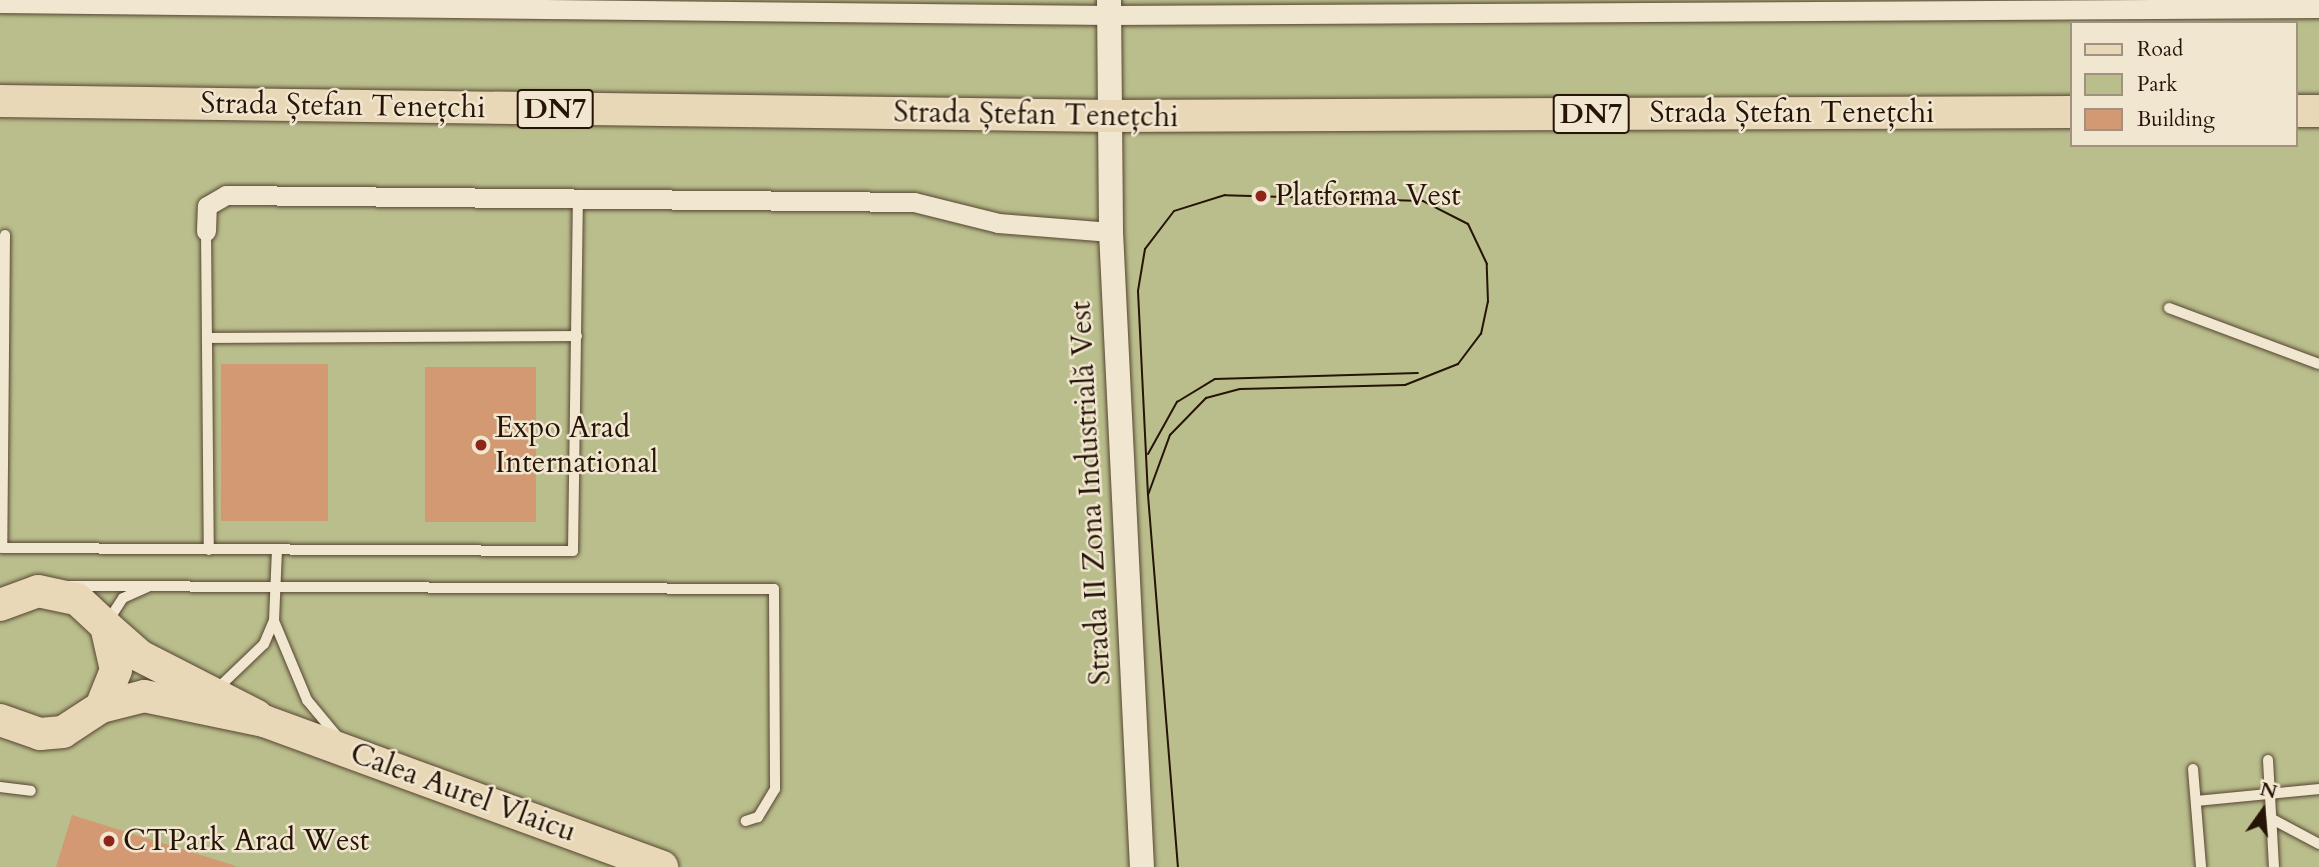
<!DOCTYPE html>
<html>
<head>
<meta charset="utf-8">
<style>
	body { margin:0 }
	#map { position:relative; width:2319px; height:867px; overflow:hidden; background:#e9d8b7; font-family:Cardo,serif }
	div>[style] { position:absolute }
	.green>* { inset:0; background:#babe8c }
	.building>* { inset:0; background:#d29972; transform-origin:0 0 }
	.roads { filter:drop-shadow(0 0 2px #574533) drop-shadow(0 0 2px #574533) }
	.service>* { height:10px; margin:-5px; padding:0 5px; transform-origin:5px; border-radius:5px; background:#f1e6d0 }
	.minor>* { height:19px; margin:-9.5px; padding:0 9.5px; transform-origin:9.5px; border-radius:9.5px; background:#f1e6d0 }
	.tertiary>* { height:24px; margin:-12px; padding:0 12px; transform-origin:12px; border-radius:12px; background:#f1e6d0 }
	.primary>* { height:32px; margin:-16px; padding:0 16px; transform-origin:16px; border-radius:16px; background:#e9d8b7 }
	.trunk>* { height:32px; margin:-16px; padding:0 16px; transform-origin:16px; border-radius:16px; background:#e9d8b7 }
	.tram>* { height:2px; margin:-1px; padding:0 1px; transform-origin:1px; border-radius:1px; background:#261407 }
	.dots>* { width:19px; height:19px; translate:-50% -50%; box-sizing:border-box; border:4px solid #f1e6d0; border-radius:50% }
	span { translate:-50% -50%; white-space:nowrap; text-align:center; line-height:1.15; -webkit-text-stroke:5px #f1e6d0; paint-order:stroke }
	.shield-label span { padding:2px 5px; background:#f1e6d0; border:2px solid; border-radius:5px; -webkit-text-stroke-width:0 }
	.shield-label { font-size:28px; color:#261407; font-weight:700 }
	.street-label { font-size:30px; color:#261407 }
	.poi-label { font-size:30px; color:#261407 }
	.left { translate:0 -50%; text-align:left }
	.legend { position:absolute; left:2070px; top:21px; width:228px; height:126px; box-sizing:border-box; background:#f1e6d0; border:2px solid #a09280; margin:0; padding:9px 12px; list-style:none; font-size:21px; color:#261407 }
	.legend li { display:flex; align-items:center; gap:14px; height:35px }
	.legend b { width:35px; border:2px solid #a09280 }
	.north { position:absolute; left:2228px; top:776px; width:70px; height:70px; -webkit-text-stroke:5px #f1e6d0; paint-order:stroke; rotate:15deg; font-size:19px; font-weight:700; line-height:28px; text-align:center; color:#261407 }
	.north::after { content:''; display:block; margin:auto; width:24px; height:32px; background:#261407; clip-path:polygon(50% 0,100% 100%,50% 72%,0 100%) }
</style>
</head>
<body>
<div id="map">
	<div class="green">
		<i style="clip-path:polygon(evenodd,0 0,2319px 0,2319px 867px,0 867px,0 0,2072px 23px,2296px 23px,2296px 145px,2072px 145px,2072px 23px)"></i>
	</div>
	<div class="building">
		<i style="left:221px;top:364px;width:107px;height:157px"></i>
		<i style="left:425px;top:367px;width:111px;height:155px"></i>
		<i style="clip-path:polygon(72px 815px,236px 866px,236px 867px,56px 867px)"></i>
	</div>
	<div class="roads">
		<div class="service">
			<i style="left:206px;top:231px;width:319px;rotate:89.5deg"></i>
			<i style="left:5px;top:235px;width:313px;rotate:90.5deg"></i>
			<i style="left:2px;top:548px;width:571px;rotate:0.3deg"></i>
			<i style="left:573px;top:551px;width:353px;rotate:-89.2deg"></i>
			<i style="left:2169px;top:308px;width:160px;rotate:20.5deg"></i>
			<i style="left:207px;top:338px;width:370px;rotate:-0.3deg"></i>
			<i style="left:68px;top:586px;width:706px;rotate:0.24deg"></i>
			<i style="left:774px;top:589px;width:200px;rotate:89.7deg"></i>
			<i style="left:775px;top:789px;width:33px;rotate:121deg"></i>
			<i style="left:758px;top:817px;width:13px;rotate:162deg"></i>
			<i style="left:108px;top:621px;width:27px;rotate:-57deg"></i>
			<i style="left:123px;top:598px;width:27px;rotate:-24deg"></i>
			<i style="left:274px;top:621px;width:86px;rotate:67.3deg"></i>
			<i style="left:307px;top:700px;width:47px;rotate:50.2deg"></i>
			<i style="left:217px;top:689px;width:65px;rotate:-43.8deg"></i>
			<i style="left:264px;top:644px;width:25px;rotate:-67deg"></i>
			<i style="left:274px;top:621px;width:72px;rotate:-87.6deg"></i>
			<i style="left:2268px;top:760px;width:107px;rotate:86.8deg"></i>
			<i style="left:2193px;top:769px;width:98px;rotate:85.3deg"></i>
			<i style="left:0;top:787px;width:31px;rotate:7deg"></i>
			<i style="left:2196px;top:801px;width:124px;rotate:-5.6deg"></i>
			<i style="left:2272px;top:819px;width:53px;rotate:28deg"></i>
		</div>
		<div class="minor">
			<i style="left:0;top:3px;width:1110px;rotate:0.62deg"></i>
			<i style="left:1110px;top:15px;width:1209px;rotate:-0.33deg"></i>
			<i style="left:206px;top:231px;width:25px;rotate:-88deg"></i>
			<i style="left:207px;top:206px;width:22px;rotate:-30deg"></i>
			<i style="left:226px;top:195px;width:688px;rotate:0.58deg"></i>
			<i style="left:914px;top:202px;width:87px;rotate:14deg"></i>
			<i style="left:998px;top:223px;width:113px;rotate:4.6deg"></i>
		</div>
		<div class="tertiary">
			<i style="left:1109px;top:0;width:232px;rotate:89.5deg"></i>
			<i style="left:1111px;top:232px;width:636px;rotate:87.21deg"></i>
		</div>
		<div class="primary">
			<i style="left:0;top:605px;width:40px;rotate:-20.2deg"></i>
			<i style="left:38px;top:591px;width:40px;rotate:12deg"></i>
			<i style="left:77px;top:599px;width:40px;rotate:43deg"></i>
			<i style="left:106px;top:626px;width:45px;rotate:77.2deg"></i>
			<i style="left:116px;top:670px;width:40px;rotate:112deg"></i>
			<i style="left:101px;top:707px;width:45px;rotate:146.7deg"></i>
			<i style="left:63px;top:732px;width:23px;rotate:175deg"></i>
			<i style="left:40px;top:734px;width:42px;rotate:-160.7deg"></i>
			<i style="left:106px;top:626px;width:45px;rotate:41.4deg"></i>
			<i style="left:140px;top:656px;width:131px;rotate:27.1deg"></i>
			<i style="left:101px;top:707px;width:44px;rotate:-14.3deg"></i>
			<i style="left:144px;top:696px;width:123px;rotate:11.8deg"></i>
			<i style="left:264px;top:721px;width:424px;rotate:20.1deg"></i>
		</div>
		<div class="trunk">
			<i style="left:0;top:101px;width:1110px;rotate:0.77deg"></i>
			<i style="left:1110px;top:116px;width:962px;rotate:-0.24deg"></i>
			<i style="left:2296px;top:111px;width:23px"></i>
		</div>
	</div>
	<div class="tram">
		<i style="left:1148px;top:454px;width:60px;rotate:-60.9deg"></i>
		<i style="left:1177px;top:402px;width:44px;rotate:-31.2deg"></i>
		<i style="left:1215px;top:379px;width:203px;rotate:-1.7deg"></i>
		<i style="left:1148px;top:495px;width:64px;rotate:-69.9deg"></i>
		<i style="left:1170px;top:435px;width:52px;rotate:-45.8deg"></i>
		<i style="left:1206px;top:398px;width:35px;rotate:-15deg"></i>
		<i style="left:1240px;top:389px;width:165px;rotate:-1.4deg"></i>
		<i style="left:1405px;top:385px;width:57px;rotate:-21.6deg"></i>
		<i style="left:1458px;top:364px;width:38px;rotate:-53deg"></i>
		<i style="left:1481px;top:334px;width:33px;rotate:-78deg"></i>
		<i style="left:1488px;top:302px;width:38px;rotate:-92deg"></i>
		<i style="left:1487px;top:264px;width:44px;rotate:-115.4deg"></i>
		<i style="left:1468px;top:224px;width:51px;rotate:-152.9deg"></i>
		<i style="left:1423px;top:201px;width:198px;rotate:-178.3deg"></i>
		<i style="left:1225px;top:195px;width:53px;rotate:162.6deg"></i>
		<i style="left:1174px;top:211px;width:48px;rotate:127.3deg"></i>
		<i style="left:1145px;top:249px;width:43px;rotate:99.5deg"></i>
		<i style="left:1138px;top:291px;width:204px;rotate:87.2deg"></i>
		<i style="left:1148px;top:495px;width:373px;rotate:85.4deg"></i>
	</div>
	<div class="dots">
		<i style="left:1261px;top:196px;background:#8f2418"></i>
		<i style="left:481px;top:445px;background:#8f2418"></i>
		<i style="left:109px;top:841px;background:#8f2418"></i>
	</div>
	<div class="shield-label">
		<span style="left:555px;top:109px">DN7</span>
		<span style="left:1591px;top:114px">DN7</span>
	</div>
	<div class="street-label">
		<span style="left:343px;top:106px;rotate:1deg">Strada Ștefan Tenețchi</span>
		<span style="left:1792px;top:113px">Strada Ștefan Tenețchi</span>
		<span style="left:1036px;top:115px;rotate:1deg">Strada Ștefan Tenețchi</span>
		<span style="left:1091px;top:493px;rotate:-93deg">Strada II Zona Industrială Vest</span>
		<span style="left:463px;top:793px;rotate:20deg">Calea Aurel Vlaicu</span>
	</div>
	<div class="poi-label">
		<span class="left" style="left:1275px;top:196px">Platforma Vest</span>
		<span class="left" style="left:495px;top:445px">Expo Arad<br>International</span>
		<span class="left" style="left:123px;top:841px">CTPark Arad West</span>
	</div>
	<ul class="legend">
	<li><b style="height:9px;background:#e9d8b7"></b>Road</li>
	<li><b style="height:19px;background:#babe8c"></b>Park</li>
	<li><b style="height:19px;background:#d29972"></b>Building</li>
	</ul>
	<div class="north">N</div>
</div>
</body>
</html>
